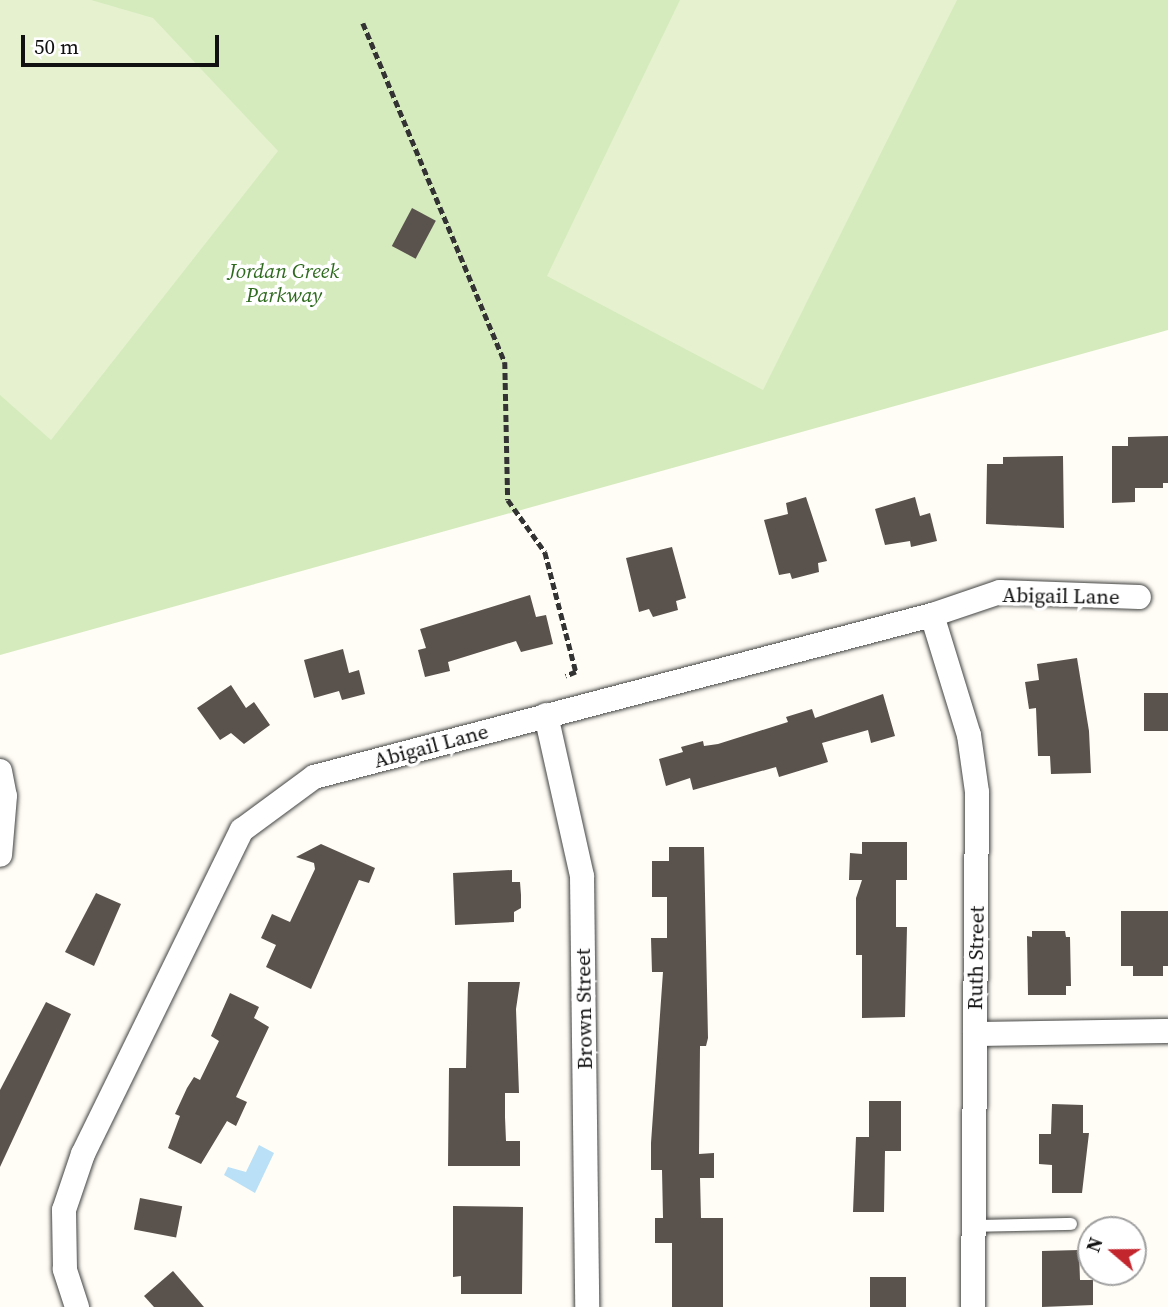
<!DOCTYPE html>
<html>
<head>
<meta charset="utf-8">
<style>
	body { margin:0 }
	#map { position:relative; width:1168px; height:1307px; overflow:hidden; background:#fffdf5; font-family:"Source Serif 4",serif }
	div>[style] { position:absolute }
	.green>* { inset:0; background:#d5ebbd }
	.pitch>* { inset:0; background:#e6f2cf }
	.water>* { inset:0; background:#b9e0f7 }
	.building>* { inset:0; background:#5a524d; transform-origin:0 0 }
	.path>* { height:4.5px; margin-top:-2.25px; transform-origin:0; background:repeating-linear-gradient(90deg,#333 0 7px,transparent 0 10.5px) }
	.roads { filter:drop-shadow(0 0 2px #444) drop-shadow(0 0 2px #444) }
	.service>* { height:12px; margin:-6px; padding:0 6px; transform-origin:6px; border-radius:6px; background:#fff }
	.minor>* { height:24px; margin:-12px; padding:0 12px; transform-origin:12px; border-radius:12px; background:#fff }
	span { translate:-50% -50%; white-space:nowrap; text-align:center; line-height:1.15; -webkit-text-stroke:7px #fff; paint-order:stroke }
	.park-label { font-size:21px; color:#2f6b1f; font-style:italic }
	.street-label { font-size:21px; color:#111 }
	.north { position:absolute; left:1077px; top:1216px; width:70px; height:70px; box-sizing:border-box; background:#fff; border:2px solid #a0a0a0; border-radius:50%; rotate:290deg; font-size:19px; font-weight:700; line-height:28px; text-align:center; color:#111 }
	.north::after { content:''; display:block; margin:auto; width:24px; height:32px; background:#c4262e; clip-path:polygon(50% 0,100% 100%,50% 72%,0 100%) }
	.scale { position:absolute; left:21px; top:35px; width:198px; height:32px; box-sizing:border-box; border:4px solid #111; border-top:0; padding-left:9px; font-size:21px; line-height:24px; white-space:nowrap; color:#111; -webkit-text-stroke:5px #fff; paint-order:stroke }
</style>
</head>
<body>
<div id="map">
	<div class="green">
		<i style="clip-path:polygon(0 0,1168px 0,1168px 330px,0 655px)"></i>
	</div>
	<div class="pitch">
		<i style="clip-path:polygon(0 0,91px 0,153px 18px,278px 151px,51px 440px,0 395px)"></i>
		<i style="clip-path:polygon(680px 0,957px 0,763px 390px,547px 276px)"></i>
	</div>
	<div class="water">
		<i style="clip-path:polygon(259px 1145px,274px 1153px,255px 1193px,224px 1175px,228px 1167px,246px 1172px)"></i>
	</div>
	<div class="building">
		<i style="left:412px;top:208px;width:27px;height:43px;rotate:28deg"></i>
		<i style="clip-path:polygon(1168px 436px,1168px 483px,1163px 483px,1163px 488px,1135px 488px,1135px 502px,1112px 503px,1112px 446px,1128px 446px,1128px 437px)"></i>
		<i style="clip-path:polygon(1063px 456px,1064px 528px,986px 524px,987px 464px,1003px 464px,1003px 457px)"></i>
		<i style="clip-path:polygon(806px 497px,827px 561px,818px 563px,819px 572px,792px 579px,790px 573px,779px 575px,764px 520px,788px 514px,786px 503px)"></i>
		<i style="clip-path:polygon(915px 497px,920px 516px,930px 513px,937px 541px,911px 547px,910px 541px,885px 545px,875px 509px)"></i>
		<i style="clip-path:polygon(672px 547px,686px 598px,676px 601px,678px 610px,653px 617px,649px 609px,639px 612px,626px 558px)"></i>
		<i style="clip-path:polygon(530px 595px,536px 617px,546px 615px,553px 644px,521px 652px,516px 641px,448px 662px,450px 671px,425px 677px,418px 650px,426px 648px,420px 629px)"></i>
		<i style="clip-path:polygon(343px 649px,349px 673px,359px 670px,365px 694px,342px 700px,339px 691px,314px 698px,304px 660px)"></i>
		<i style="clip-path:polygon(1077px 658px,1089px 731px,1091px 773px,1051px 774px,1050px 756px,1038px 756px,1036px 708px,1029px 709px,1025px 682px,1039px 680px,1037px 664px)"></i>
		<i style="clip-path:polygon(231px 685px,246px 708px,254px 702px,270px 725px,244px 744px,231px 733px,220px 740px,197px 708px)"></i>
		<i style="left:1144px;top:693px;width:24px;height:38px"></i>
		<i style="clip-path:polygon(883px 694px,895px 736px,871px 743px,868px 730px,822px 743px,828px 762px,779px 777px,776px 767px,693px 790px,690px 778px,666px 786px,659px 759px,683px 752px,681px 747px,703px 741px,704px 746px,718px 744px,788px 722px,786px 717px,812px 709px,815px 718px)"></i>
		<i style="clip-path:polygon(862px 842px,907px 842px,907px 880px,896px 880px,896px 927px,907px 927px,905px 1017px,862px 1018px,862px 955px,856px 955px,856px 898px,862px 880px,849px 880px,850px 853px,862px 854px)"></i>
		<i style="clip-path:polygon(321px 844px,375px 868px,369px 883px,359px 880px,311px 989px,266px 967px,276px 945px,261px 938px,272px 914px,290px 922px,315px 869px,314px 863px,296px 857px)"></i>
		<i style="clip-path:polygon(669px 847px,704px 847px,708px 1038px,706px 1046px,700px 1046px,699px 1154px,714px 1153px,714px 1178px,700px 1178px,701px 1218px,723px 1218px,723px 1307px,672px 1307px,672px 1243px,655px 1243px,655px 1218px,663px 1218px,662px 1170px,651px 1170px,651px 1143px,663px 972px,652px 972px,651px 938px,667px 938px,667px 897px,652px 897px,652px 861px,669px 861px)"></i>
		<i style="clip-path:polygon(512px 870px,512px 882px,520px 882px,521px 895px,521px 908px,514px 912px,514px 922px,455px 925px,453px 873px)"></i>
		<i style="clip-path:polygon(96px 893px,121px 904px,94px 966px,65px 952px)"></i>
		<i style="clip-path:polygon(1121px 911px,1168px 911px,1168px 966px,1163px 966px,1163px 976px,1133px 976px,1133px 966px,1121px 966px)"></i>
		<i style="clip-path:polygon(1032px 931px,1065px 931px,1066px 937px,1070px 937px,1071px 986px,1066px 986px,1066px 995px,1028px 995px,1027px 936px,1032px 937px)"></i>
		<i style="clip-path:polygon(468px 982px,520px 982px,516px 1009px,519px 1093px,505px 1093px,505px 1117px,506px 1141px,520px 1141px,520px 1166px,448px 1166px,449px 1068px,466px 1068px)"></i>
		<i style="clip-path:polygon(230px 993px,259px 1007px,254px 1018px,269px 1027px,236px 1097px,247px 1102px,236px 1126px,227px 1121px,201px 1164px,168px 1148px,180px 1116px,175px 1114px,187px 1088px,194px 1077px,200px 1080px,219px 1041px,211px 1036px)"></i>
		<i style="clip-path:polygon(46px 1002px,71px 1014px,0 1167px,0 1090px)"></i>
		<i style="clip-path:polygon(869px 1101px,901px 1101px,901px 1151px,885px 1151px,884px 1212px,853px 1212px,856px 1137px,869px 1137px)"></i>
		<i style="clip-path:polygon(1052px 1104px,1083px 1105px,1083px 1133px,1089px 1133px,1082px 1193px,1052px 1193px,1052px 1165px,1039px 1164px,1039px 1134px,1051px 1134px)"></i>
		<i style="left:140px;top:1198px;width:43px;height:32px;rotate:11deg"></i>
		<i style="clip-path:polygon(453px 1206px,523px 1207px,522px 1294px,461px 1294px,461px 1276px,453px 1277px)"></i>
		<i style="clip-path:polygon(1079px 1250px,1080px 1280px,1093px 1280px,1093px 1305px,1042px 1307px,1042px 1251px)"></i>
		<i style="clip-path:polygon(173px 1271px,204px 1307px,154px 1307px,144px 1296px)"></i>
		<i style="left:870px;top:1277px;width:36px;height:30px"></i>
	</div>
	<div class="path">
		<i style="left:363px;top:23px;width:368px;rotate:67.3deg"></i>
		<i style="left:505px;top:362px;width:138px;rotate:88.8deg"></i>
		<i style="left:508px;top:500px;width:64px;rotate:54.6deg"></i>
		<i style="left:545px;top:552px;width:124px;rotate:75.5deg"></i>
		<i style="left:576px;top:672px;width:11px;rotate:158deg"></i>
	</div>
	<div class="roads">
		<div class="service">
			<i style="left:973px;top:1226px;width:98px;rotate:-1.2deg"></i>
		</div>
		<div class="minor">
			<i style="left:932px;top:615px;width:126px;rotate:72.9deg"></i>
			<i style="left:969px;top:735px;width:58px;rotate:82deg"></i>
			<i style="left:977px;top:792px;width:515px;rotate:90.45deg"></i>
			<i style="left:546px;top:715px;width:165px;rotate:77.4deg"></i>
			<i style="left:582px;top:876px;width:431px;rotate:89.3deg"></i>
			<i style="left:0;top:771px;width:25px;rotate:79deg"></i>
			<i style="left:5px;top:796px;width:59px;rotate:94.8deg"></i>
			<i style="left:975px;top:1034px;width:193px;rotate:-0.9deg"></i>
			<i style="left:77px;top:1307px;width:40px;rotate:-108deg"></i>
			<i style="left:65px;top:1269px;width:59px;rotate:-91deg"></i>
			<i style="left:64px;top:1210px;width:59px;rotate:-71.3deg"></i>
			<i style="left:83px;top:1154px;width:361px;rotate:-63.9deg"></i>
			<i style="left:242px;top:830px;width:89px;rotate:-36.4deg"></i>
			<i style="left:314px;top:777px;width:639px;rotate:-14.69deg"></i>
			<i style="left:932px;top:615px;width:72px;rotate:-18.7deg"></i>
			<i style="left:1000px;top:592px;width:139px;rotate:2.1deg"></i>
		</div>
	</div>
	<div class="park-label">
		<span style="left:284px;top:283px">Jordan Creek<br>Parkway</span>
	</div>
	<div class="street-label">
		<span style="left:1061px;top:596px;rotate:1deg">Abigail Lane</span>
		<span style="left:431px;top:746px;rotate:-15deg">Abigail Lane</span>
		<span style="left:976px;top:958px;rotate:-89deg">Ruth Street</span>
		<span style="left:584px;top:1009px;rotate:-91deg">Brown Street</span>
	</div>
	<div class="north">N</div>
	<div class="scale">50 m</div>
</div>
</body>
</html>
